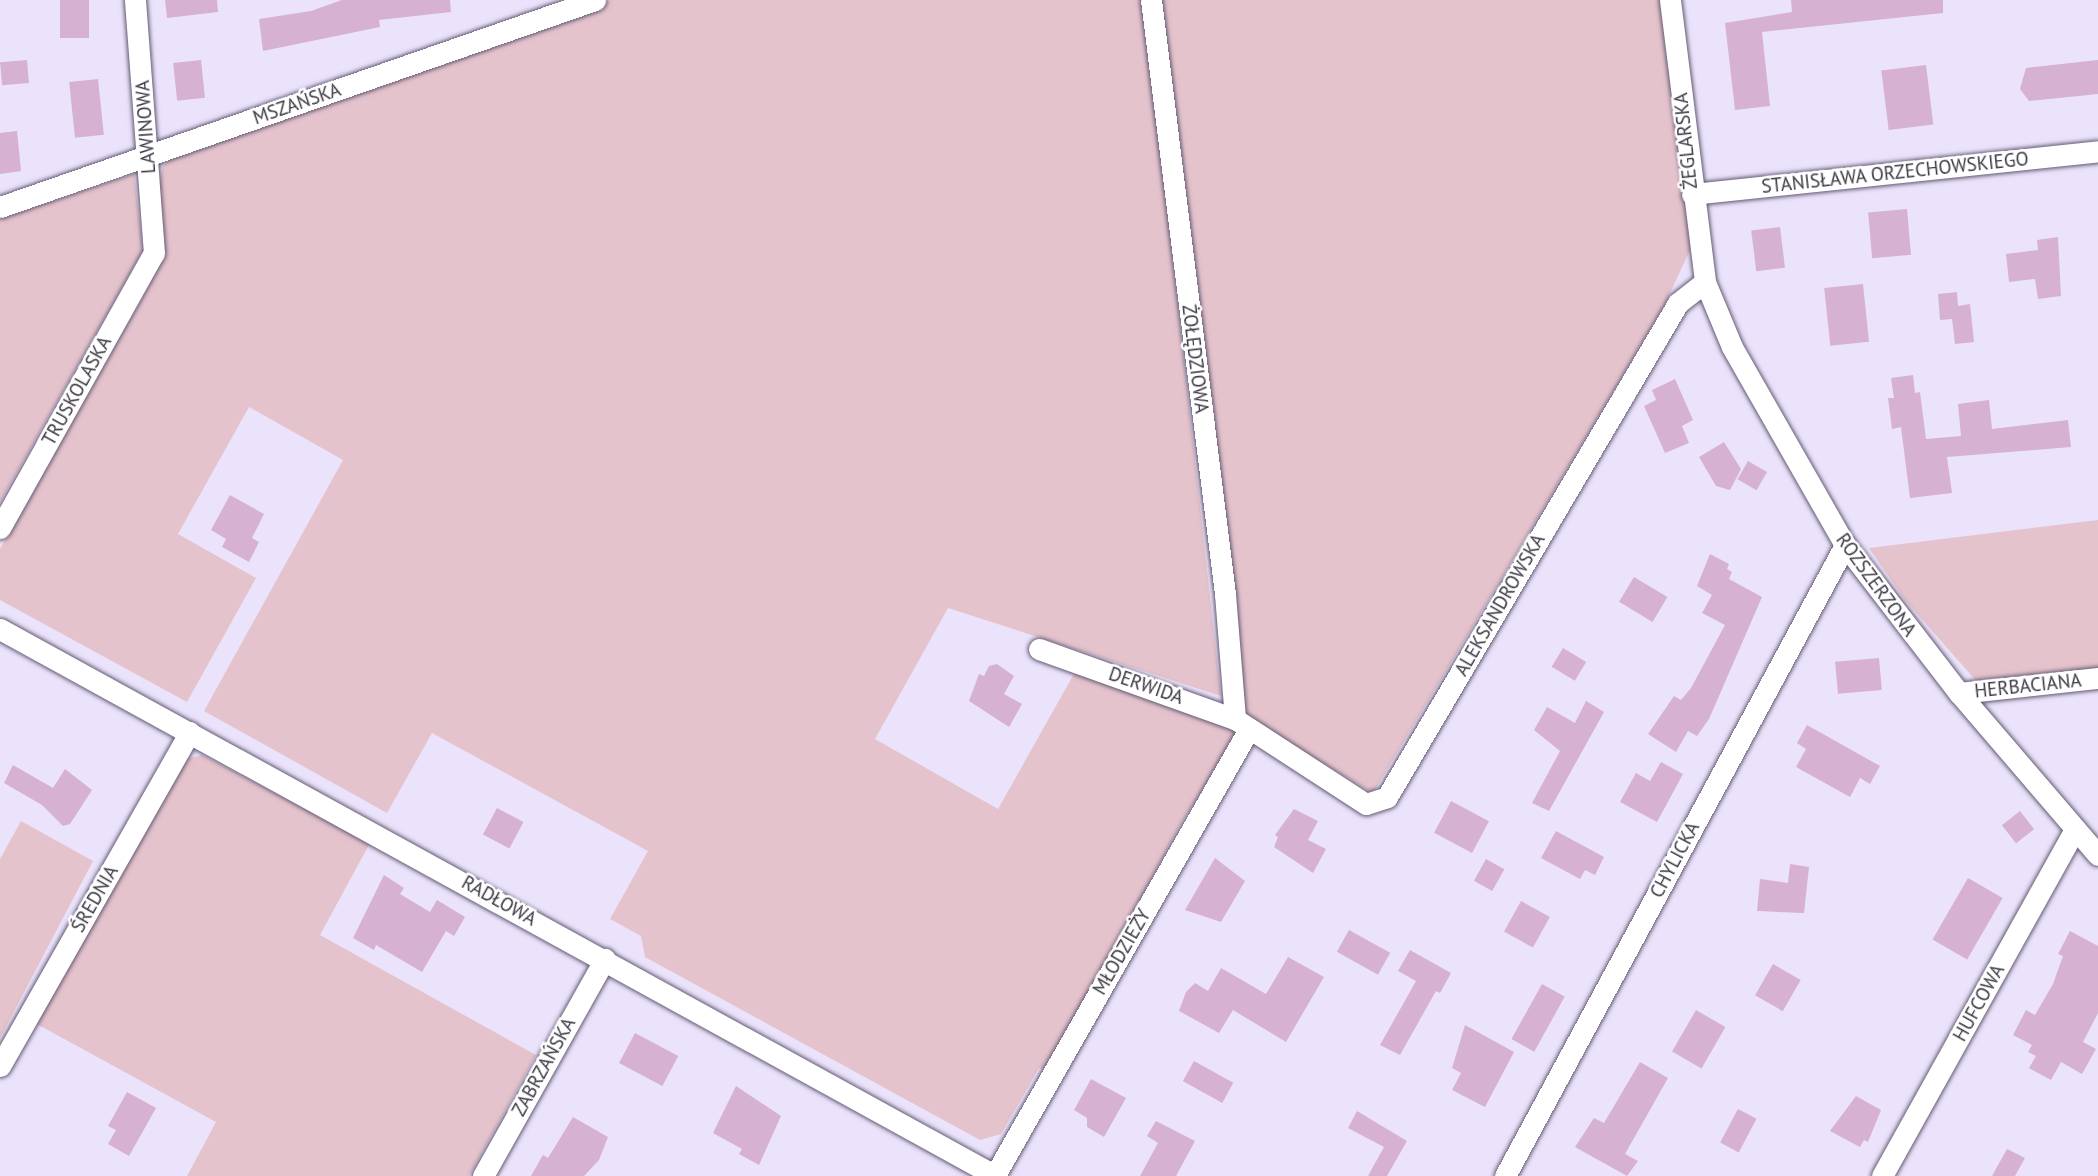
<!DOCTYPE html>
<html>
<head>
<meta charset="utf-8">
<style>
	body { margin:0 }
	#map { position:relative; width:2098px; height:1176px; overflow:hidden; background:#ebe3fb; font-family:"PT Sans",sans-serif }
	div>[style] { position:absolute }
	.green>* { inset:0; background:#e5c3cc }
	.building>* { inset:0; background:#d7b1d2; transform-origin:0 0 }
	.roads { filter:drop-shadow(0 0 2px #645a74) drop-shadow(0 0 2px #645a74) }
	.street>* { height:21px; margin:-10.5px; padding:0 10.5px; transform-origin:10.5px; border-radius:10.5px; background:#fff }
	span { translate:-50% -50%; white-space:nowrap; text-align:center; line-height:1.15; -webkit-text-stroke:5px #fff; paint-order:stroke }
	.street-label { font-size:19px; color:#3b3743 }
</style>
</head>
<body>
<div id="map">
	<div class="green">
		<i style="clip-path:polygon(611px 0,1144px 0,1221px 696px,948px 608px,875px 739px,998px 809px,1075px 672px,1241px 730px,1182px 822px,1047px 1071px,1039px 1068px,1001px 1134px,980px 1140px,645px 957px,641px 936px,610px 919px,648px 851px,432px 733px,387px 813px,204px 711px,343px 460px,249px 407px,178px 534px,256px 578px,187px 702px,0 600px,0 549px,144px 295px,162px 254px,157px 196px,163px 166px,175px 155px)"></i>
		<i style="clip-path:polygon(1160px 0,1660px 0,1691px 248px,1664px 306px,1373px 793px,1246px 718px)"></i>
		<i style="clip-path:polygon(134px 174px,143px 250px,0 502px,0 219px)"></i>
		<i style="clip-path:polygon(2098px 520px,2098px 669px,1978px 683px,1905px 600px,1869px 548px)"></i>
		<i style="clip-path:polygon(202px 755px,370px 843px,320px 935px,536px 1055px,469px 1176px,187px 1176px,216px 1122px,35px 1023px,178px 761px)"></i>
		<i style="clip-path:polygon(21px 821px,93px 861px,0 1038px,0 859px)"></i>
	</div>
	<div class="building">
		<i style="left:60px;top:0;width:29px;height:38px"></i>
		<i style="clip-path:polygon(165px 0,217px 0,218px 12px,167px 18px)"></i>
		<i style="clip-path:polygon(342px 0,450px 0,451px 12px,379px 20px,380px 27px,263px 51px,259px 19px,311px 11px)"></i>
		<i style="clip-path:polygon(1791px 0,1943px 0,1943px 13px,1762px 32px,1770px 106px,1735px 110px,1725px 23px,1792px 12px)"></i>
		<i style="left:27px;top:60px;width:23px;height:27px;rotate:85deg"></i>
		<i style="left:201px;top:60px;width:38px;height:28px;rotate:84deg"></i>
		<i style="clip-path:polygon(2098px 60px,2098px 94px,2029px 101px,2020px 89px,2026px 68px)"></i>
		<i style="left:1926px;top:65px;width:60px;height:45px;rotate:83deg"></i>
		<i style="left:98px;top:79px;width:56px;height:29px;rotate:84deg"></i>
		<i style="clip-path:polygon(17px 131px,21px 171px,0 174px,0 133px)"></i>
		<i style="left:1907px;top:209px;width:46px;height:39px;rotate:85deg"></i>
		<i style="left:1780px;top:227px;width:41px;height:29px;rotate:83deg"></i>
		<i style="clip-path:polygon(2058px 237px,2061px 296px,2038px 299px,2035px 279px,2009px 282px,2006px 254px,2038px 250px,2037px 240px)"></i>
		<i style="left:1863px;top:284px;width:58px;height:39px;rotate:84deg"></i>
		<i style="clip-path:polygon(1957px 292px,1958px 306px,1970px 304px,1974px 342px,1955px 344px,1952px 319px,1940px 320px,1938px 294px)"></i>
		<i style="clip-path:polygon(1913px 375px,1915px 393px,1920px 392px,1926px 439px,1961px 436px,1958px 404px,1989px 400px,1992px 429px,2068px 420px,2071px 447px,1947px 457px,1952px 493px,1910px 498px,1901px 427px,1892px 429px,1888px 398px,1894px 398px,1891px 378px)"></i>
		<i style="clip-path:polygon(1675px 379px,1693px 420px,1682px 426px,1689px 443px,1665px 453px,1644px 406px,1656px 400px,1652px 390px)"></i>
		<i style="clip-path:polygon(1724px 442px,1741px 469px,1730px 490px,1716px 486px,1699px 457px)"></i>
		<i style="left:1748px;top:461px;width:22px;height:21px;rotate:30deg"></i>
		<i style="clip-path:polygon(230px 495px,264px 514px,252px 538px,259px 542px,249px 562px,222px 547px,226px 539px,211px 530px)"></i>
		<i style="clip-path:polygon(1710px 554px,1729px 564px,1727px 569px,1732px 572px,1729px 579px,1762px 597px,1709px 719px,1697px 736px,1688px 731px,1676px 752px,1648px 734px,1674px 696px,1681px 700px,1691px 688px,1725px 625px,1702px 613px,1712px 595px,1697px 586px)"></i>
		<i style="left:1634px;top:577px;width:39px;height:29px;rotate:31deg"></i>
		<i style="left:1563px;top:648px;width:27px;height:22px;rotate:31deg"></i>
		<i style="left:1879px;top:658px;width:32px;height:44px;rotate:85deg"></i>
		<i style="clip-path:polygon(997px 664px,1014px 676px,1004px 694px,1022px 704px,1009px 727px,969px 701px,979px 674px,984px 676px,989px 666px)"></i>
		<i style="clip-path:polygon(1586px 701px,1604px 712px,1549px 811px,1532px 803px,1560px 751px,1534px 730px,1547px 707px,1575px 723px)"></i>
		<i style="clip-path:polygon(1807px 725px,1880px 766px,1870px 784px,1860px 778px,1850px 797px,1796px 767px,1806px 749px,1797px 743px)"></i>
		<i style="clip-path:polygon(1661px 762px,1683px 774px,1657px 822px,1620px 802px,1636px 773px,1650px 781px)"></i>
		<i style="clip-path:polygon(13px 765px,53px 788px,65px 769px,92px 790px,70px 824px,63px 826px,42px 805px,4px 783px)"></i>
		<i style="left:1451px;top:801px;width:43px;height:36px;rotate:28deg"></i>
		<i style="left:497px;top:808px;width:30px;height:30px;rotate:28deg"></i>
		<i style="clip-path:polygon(1294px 809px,1318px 821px,1308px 840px,1326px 849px,1313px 873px,1274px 847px,1278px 837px,1275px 835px)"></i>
		<i style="left:2020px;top:811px;width:23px;height:23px;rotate:52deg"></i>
		<i style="clip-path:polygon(1556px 831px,1604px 857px,1595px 875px,1585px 870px,1580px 879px,1541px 858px)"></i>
		<i style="clip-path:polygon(1215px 858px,1245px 881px,1221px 922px,1185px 910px)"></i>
		<i style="left:1486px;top:859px;width:21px;height:25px;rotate:29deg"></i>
		<i style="clip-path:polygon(1790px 864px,1809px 867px,1804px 913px,1757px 911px,1760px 879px,1788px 883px)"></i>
		<i style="clip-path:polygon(384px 875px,404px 888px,400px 894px,430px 912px,437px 900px,465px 917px,454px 936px,446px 931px,422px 972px,376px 945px,374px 950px,353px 938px)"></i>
		<i style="left:1968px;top:878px;width:40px;height:71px;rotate:30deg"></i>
		<i style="left:1521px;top:901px;width:33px;height:35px;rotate:29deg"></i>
		<i style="left:1349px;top:930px;width:47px;height:25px;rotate:29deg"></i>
		<i style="clip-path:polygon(2070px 931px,2098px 946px,2098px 1013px,2083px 1042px,2096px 1049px,2082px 1074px,2061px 1062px,2051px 1080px,2029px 1068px,2036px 1056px,2028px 1052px,2032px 1045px,2013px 1035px,2026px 1010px,2035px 1015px,2053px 984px,2063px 956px,2058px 954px)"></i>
		<i style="clip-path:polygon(1410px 950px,1451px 973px,1440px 993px,1436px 991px,1400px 1055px,1380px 1045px,1416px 981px,1398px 971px)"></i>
		<i style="clip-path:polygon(1288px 957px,1324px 977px,1286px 1042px,1233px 1010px,1219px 1033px,1179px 1011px,1186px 992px,1195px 983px,1208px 991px,1221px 968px,1266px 994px)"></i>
		<i style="left:1773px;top:964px;width:32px;height:36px;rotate:30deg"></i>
		<i style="left:1542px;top:984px;width:26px;height:63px;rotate:29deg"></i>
		<i style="left:1696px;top:1010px;width:34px;height:48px;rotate:30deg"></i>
		<i style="clip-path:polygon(1465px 1025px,1514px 1052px,1485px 1107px,1452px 1090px,1461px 1073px,1452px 1068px)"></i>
		<i style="left:635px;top:1033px;width:49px;height:34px;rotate:28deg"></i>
		<i style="left:1194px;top:1061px;width:45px;height:23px;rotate:29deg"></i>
		<i style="clip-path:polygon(1640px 1062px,1668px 1078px,1625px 1154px,1638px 1161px,1627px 1176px,1575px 1147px,1594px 1118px,1604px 1123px)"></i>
		<i style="clip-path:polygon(1091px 1079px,1126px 1098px,1104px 1137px,1087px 1127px,1087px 1118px,1074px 1110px)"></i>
		<i style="clip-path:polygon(736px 1086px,781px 1116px,759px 1165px,739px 1154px,742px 1149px,713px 1133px)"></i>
		<i style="clip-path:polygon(127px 1092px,156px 1108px,129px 1156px,108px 1144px,116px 1130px,108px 1126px)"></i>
		<i style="clip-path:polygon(1856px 1096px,1881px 1110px,1868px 1142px,1864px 1140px,1860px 1147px,1830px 1131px)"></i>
		<i style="left:1738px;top:1109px;width:21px;height:38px;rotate:28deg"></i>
		<i style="clip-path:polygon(1357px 1111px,1407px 1141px,1387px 1176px,1368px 1176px,1384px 1147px,1348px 1128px)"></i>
		<i style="clip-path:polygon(573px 1117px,608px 1137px,599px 1160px,584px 1176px,531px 1176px,543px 1155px,548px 1158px)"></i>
		<i style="clip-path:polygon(1156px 1121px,1195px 1141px,1176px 1176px,1140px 1176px,1158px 1143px,1147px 1136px)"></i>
		<i style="clip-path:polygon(2007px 1149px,2025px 1158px,2015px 1176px,1992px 1176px)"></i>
	</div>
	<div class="roads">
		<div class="street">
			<i style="left:1151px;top:0;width:599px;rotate:82.9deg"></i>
			<i style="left:1225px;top:594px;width:125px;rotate:85.4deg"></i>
			<i style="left:1670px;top:0;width:284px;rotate:82.9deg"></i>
			<i style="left:1705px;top:282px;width:70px;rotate:67.4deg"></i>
			<i style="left:1732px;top:347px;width:228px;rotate:60.3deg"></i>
			<i style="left:1845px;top:545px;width:187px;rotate:52.4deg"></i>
			<i style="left:1959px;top:693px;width:213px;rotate:49.4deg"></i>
			<i style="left:1692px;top:194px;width:408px;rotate:-6deg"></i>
			<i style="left:0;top:207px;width:630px;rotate:-19.18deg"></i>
			<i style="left:0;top:528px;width:315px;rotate:-60.8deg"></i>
			<i style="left:154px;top:253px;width:254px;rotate:-94.3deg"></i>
			<i style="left:0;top:629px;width:1136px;rotate:28.78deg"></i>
			<i style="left:1039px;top:649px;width:208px;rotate:19.7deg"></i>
			<i style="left:1235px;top:719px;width:156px;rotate:33deg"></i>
			<i style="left:1366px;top:804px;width:22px;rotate:-18deg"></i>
			<i style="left:1387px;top:797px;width:573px;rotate:-59.5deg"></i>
			<i style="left:1678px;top:303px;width:34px;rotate:-38deg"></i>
			<i style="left:1959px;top:693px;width:140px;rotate:-6.2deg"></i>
			<i style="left:0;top:1066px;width:384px;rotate:-60.4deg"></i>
			<i style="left:995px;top:1175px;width:513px;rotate:-60.34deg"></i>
			<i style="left:483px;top:1176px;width:249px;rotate:-60.7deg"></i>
			<i style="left:1505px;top:1176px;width:717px;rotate:-61.68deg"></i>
			<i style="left:1882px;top:1176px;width:397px;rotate:-60.9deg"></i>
		</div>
	</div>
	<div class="street-label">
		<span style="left:297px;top:104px;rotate:-19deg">MSZAŃSKA</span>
		<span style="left:146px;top:127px;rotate:-94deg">LAWINOWA</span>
		<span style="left:1686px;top:141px;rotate:-96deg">ŻEGLARSKA</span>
		<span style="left:1895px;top:173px;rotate:-6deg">STANISŁAWA ORZECHOWSKIEGO</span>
		<span style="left:1195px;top:359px;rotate:83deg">ŻOŁĘDZIOWA</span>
		<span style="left:77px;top:391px;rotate:-61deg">TRUSKOLASKA</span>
		<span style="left:1876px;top:585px;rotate:54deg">ROZSZERZONA</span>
		<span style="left:1500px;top:605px;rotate:-60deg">ALEKSANDROWSKA</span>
		<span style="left:1146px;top:686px;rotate:19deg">DERWIDA</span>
		<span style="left:2028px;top:686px;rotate:-6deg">HERBACIANA</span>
		<span style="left:1675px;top:860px;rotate:-62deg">CHYLICKA</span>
		<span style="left:95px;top:899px;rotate:-60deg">ŚREDNIA</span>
		<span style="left:499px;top:901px;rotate:29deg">RADŁOWA</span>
		<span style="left:1122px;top:952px;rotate:-60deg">MŁODZIEŻY</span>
		<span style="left:1979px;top:1003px;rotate:-61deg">HUFCOWA</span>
		<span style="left:544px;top:1067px;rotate:-61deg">ZABRZAŃSKA</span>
	</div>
</div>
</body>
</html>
